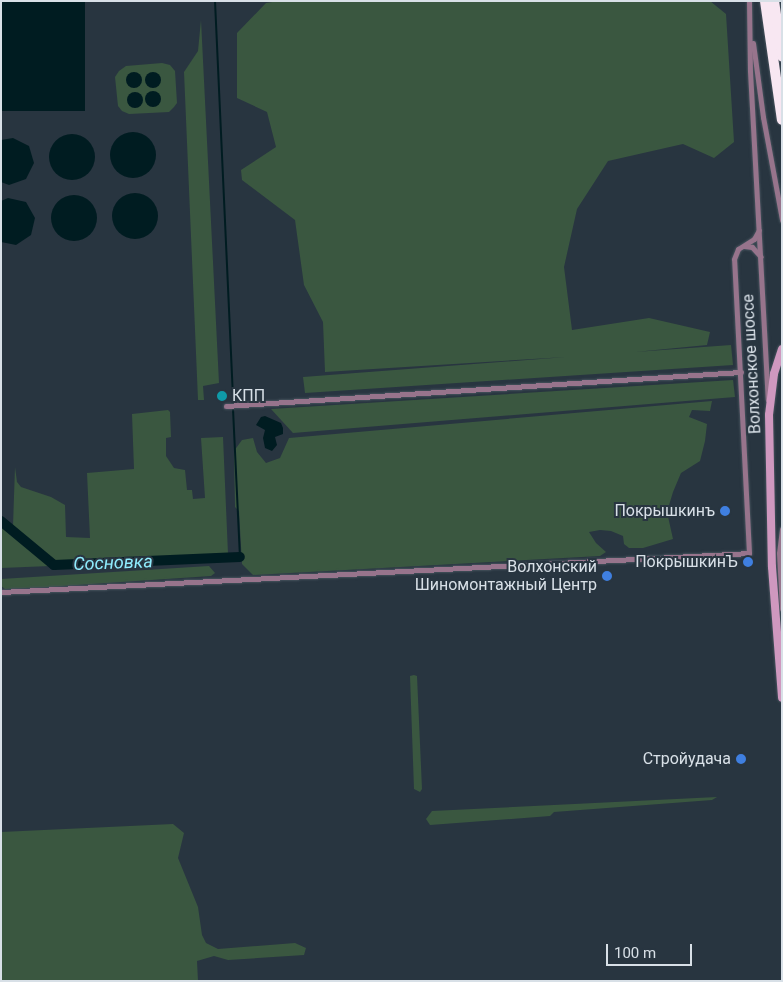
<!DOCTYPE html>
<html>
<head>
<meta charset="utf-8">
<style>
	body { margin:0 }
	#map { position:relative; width:783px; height:982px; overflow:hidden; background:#283540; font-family:Roboto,sans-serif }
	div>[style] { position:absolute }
	.green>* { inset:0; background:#3a5740 }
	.water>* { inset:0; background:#001c21; transform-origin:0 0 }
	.round { border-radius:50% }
	.stream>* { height:2px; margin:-1px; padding:0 1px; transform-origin:1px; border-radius:1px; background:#001c21 }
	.river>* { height:10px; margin:-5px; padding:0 5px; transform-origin:5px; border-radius:5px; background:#001c21 }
	.roads { filter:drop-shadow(0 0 1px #48545e) drop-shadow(0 0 1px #48545e) }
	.minor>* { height:5px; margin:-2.5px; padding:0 2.5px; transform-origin:2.5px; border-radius:2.5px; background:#97748c }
	.secondary>* { height:8px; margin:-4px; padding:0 4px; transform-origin:4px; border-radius:4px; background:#cf98bf }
	.motorway>* { height:10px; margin:-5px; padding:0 5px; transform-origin:5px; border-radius:5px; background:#f8e7f2 }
	.dots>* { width:14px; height:14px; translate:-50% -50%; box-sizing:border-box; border:2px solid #283540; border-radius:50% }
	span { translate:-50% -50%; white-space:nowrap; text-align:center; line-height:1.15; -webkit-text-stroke:4px #283540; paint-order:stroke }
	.street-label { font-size:16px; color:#d8e0e7 }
	.poi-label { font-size:16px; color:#d8e0e7 }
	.left { translate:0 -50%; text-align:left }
	.right { translate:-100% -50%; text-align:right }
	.water-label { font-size:18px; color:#8fecfd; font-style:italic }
	.frame { position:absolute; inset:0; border:2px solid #d8e0e7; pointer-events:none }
	.scale { position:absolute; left:606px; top:944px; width:86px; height:22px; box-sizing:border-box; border:2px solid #d8e0e7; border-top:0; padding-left:6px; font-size:15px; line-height:18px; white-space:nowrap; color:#d8e0e7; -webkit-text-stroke:4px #283540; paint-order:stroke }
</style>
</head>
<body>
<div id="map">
	<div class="green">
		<i style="clip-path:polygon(279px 1px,710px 1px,726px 14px,734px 142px,714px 158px,683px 144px,608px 161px,577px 209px,564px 267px,572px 330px,649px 318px,710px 332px,707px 345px,635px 352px,731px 345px,733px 365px,305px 393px,303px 377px,566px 357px,325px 372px,323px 322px,304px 285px,295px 220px,242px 180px,241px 170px,276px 147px,267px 112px,237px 98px,237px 33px,266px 3px)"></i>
		<i style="clip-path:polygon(201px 20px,219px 383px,203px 386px,204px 400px,198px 400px,184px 72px,198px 51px)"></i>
		<i style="clip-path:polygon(162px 63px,170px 65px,175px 71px,177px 103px,174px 107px,169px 112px,129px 114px,122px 111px,118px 106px,115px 77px,119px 71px,126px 66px)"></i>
		<i style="clip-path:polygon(733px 380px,735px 397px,293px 433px,271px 409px)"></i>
		<i style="clip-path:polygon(712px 401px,710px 411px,692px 410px,689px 417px,707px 424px,705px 441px,700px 461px,681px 473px,673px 492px,667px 512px,673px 539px,643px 548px,629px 548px,624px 544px,623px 536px,611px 531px,600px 530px,589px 532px,596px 543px,606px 552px,600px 556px,253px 575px,242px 564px,239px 511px,235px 507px,234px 451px,242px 440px,253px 438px,257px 452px,266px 463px,280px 458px,289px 438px)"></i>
		<i style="clip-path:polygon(168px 410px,170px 412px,171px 437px,166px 438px,166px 456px,174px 468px,185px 470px,187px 490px,192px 490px,193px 499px,205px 498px,201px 438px,223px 437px,228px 554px,58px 563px,13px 526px,15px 467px,17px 482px,21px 487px,51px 497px,65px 505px,66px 537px,90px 538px,87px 473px,134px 469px,132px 414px)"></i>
		<i style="clip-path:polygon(1px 525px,50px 566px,1px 568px)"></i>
		<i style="clip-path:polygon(209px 566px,215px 573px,211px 576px,47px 587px,5px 589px,1px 586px,1px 579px)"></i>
		<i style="clip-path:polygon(414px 675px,417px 676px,422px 789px,420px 792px,414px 789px,410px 676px)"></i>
		<i style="clip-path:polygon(717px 797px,712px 800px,554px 812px,550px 816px,430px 825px,426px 819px,432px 811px)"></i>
		<i style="clip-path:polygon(173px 824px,184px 833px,178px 858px,198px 907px,202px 935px,206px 943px,218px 949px,295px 943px,306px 948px,304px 955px,228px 960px,214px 956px,197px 961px,198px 981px,1px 981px,1px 832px)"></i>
	</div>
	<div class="water">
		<i style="left:1px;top:1px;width:84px;height:110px"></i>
		<i class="round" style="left:126px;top:72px;width:16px;height:16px"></i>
		<i class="round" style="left:145px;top:72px;width:16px;height:16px"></i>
		<i class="round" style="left:145px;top:91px;width:16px;height:16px"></i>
		<i class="round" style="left:127px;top:92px;width:16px;height:16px"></i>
		<i class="round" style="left:110px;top:132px;width:46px;height:46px"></i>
		<i class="round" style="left:49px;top:134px;width:46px;height:46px"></i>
		<i style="clip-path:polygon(13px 138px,29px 146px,34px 163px,26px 179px,9px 185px,1px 182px,1px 140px)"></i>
		<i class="round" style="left:112px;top:193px;width:46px;height:46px"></i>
		<i class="round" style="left:51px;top:195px;width:46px;height:46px"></i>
		<i style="clip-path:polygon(8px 198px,26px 202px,35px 218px,31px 235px,16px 245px,1px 242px,1px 201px)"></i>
		<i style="clip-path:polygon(265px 416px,281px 423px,283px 428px,283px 434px,275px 437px,277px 445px,272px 451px,265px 448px,263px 438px,265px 430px,256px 425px,261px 417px)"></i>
	</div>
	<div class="stream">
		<i style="left:215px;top:1px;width:401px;rotate:87.4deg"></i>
		<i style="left:233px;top:409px;width:148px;rotate:87.3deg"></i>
	</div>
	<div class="river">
		<i style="left:1px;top:521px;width:69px;rotate:39.7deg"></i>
		<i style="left:54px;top:565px;width:186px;rotate:-2.5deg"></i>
	</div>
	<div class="roads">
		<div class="minor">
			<i style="left:749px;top:1px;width:70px;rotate:89.2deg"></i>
			<i style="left:750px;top:71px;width:329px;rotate:86.9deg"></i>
			<i style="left:753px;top:43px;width:75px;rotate:82.3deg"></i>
			<i style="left:763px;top:117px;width:105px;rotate:79.5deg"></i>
			<i style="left:744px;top:246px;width:8px;rotate:7deg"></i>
			<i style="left:752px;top:247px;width:13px;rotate:48deg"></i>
			<i style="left:226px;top:406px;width:516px;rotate:-3.78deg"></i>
			<i style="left:782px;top:529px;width:24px;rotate:97deg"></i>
			<i style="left:779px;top:553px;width:56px;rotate:86.9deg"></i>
			<i style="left:1px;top:592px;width:749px;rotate:-2.98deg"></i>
			<i style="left:749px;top:553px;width:294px;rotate:-92.9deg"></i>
			<i style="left:734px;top:259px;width:11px;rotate:-68deg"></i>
			<i style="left:738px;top:249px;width:19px;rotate:-32deg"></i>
			<i style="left:754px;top:239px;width:10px;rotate:-61deg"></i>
		</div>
		<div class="secondary">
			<i style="left:782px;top:349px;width:26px;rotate:108deg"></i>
			<i style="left:774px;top:374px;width:41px;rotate:97deg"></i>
			<i style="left:769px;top:415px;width:152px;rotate:88.9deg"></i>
			<i style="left:772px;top:567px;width:131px;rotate:85.6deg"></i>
		</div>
		<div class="motorway">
			<i style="left:765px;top:1px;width:120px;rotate:81.9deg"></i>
			<i style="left:774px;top:1px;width:56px;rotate:81.7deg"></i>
		</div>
	</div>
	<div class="dots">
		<i style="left:222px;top:396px;background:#0f9aa8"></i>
		<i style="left:725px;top:511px;background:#3f7fe0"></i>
		<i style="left:748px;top:562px;background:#3f7fe0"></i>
		<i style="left:607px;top:576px;background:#3f7fe0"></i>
		<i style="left:741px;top:759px;background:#3f7fe0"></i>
	</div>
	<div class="street-label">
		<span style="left:752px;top:364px;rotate:-93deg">Волхонское шоссе</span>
	</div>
	<div class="poi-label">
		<span class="left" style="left:232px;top:396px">КПП</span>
		<span class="right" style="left:715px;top:511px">Покрышкинъ</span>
		<span class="right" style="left:738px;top:562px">ПокрышкинЪ</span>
		<span class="right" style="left:597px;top:576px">Волхонский<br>Шиномонтажный Центр</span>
		<span class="right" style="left:731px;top:759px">Стройудача</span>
	</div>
	<div class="water-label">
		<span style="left:113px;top:563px;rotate:-2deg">Сосновка</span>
	</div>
	<div class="frame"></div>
	<div class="scale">100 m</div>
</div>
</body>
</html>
